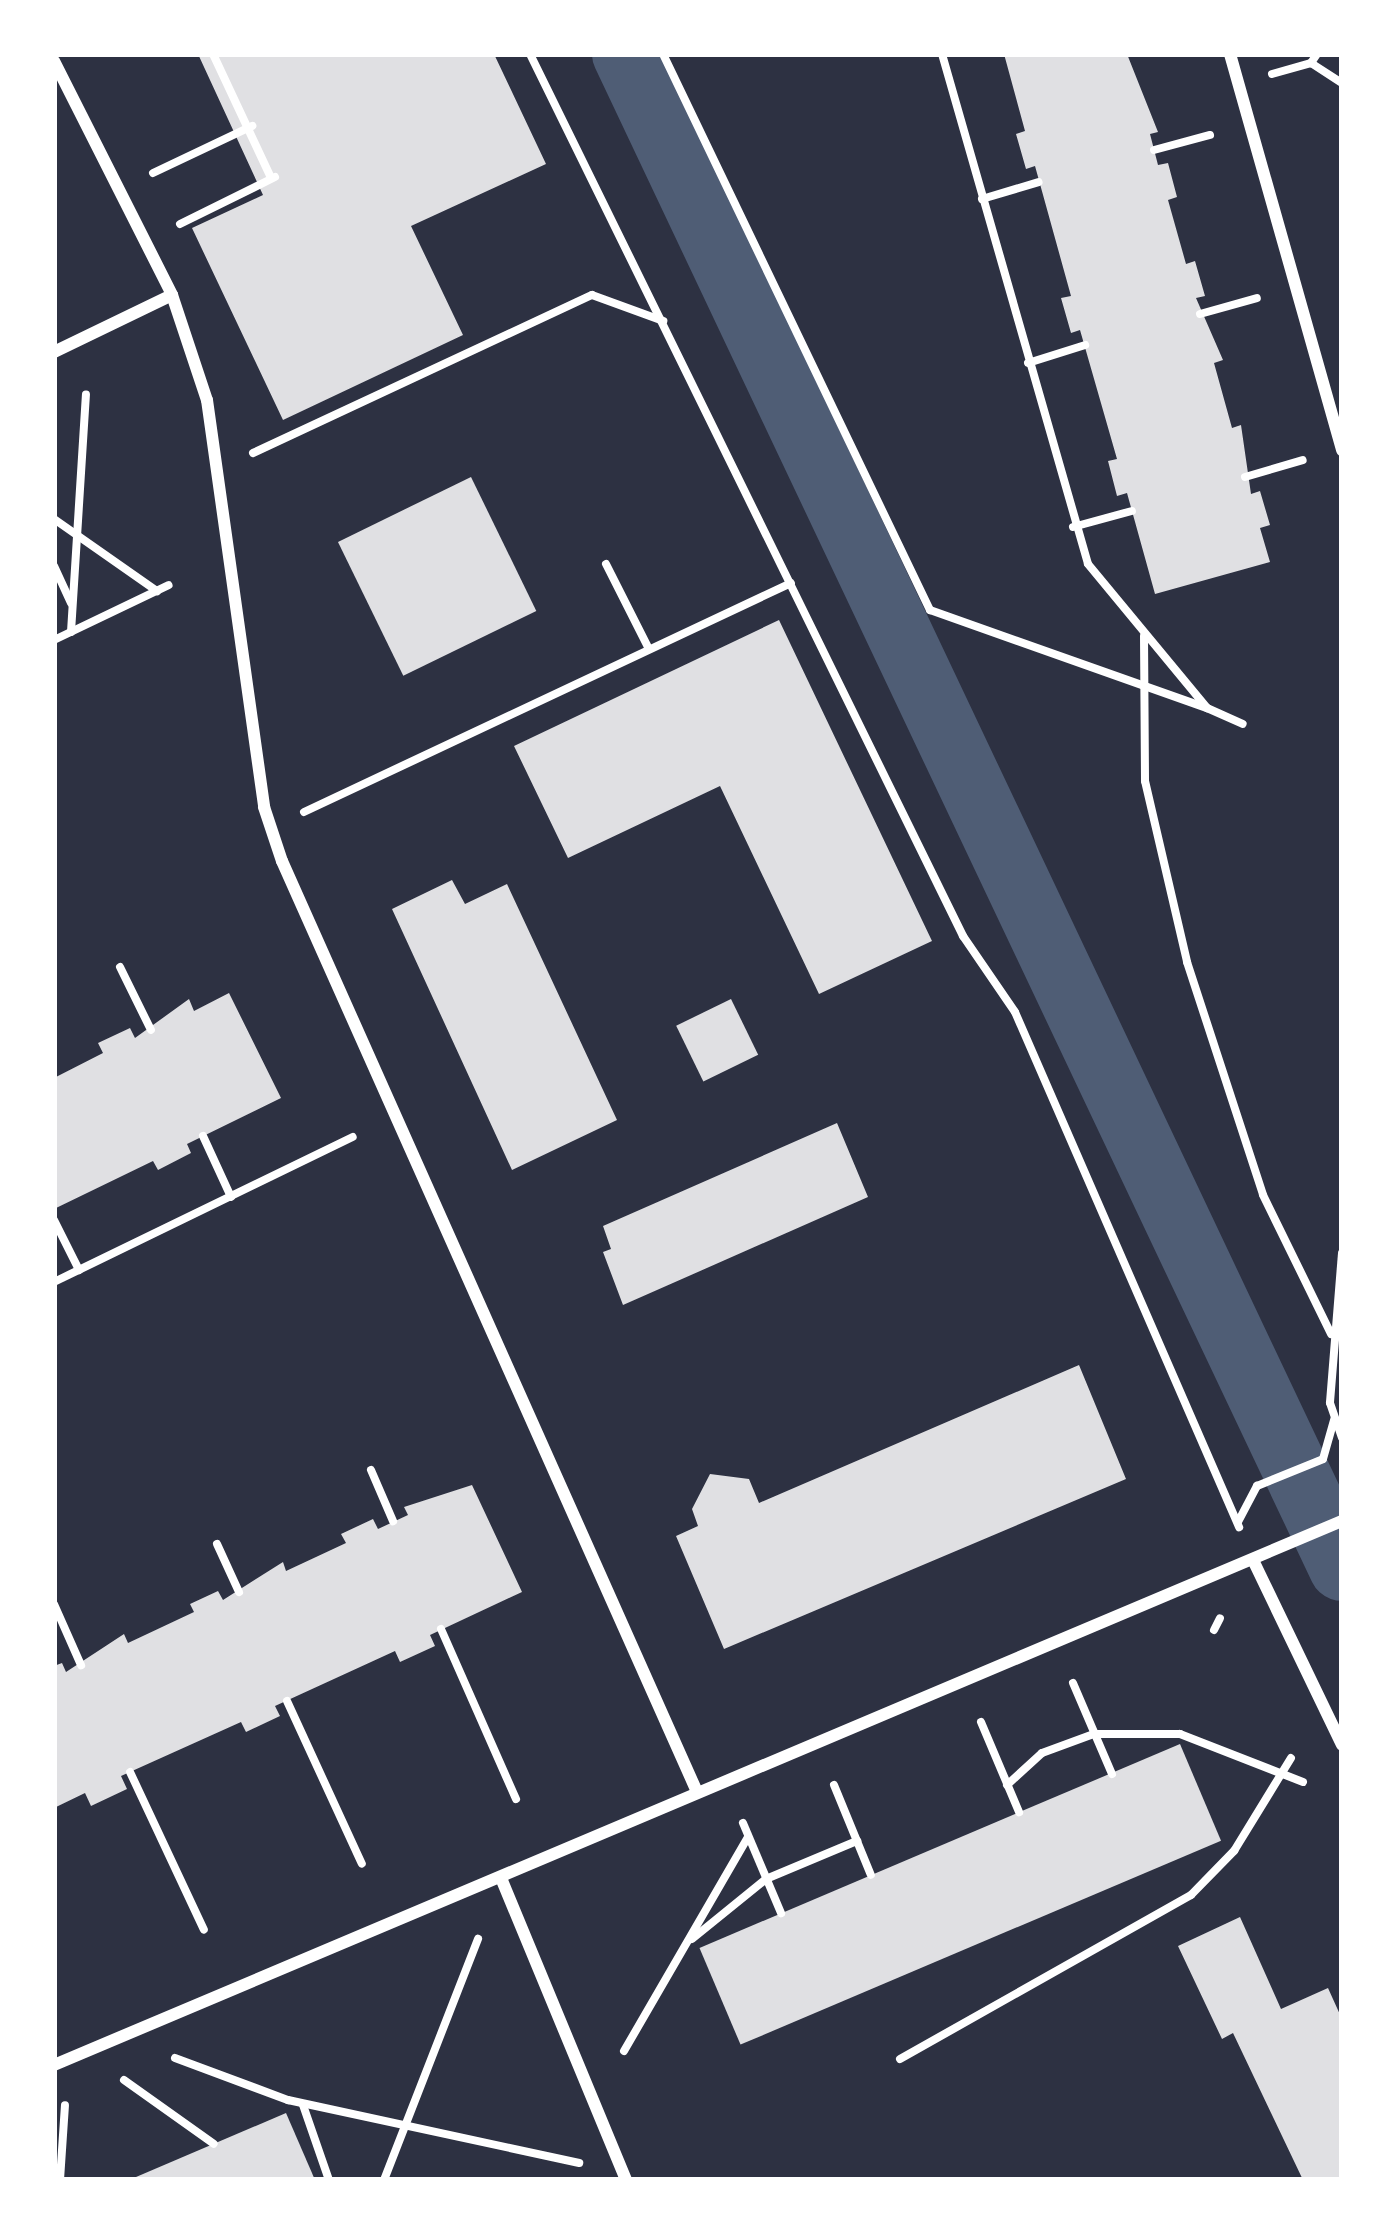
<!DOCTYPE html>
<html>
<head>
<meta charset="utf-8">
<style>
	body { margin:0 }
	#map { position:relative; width:1396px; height:2234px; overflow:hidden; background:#2d3142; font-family:Ubuntu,sans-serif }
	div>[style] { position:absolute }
	.canal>* { height:66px; margin:-33px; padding:0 33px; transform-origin:33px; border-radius:33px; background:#4f5d75 }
	.building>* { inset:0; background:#e0e0e3; transform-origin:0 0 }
	.path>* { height:8px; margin:-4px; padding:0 4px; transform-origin:4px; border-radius:4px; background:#fff }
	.minor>* { height:12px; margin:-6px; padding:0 6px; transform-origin:6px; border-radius:6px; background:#fff }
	span { translate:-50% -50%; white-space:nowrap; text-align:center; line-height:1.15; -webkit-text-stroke:9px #fff; paint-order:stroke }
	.frame { position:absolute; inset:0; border:57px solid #fff; pointer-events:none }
</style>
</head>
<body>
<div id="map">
	<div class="canal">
		<i style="left:625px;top:54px;width:1675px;rotate:64.66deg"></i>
	</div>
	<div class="building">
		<i style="clip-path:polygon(198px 54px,494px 54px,546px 164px,411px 226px,463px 335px,283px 420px,192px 228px,263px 195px)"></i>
		<i style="clip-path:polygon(1004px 54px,1127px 54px,1158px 132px,1150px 134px,1158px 165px,1168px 163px,1177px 197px,1168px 200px,1186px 264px,1195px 261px,1205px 296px,1196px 298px,1223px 360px,1214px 363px,1232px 428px,1241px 425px,1251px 494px,1260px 491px,1270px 525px,1260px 528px,1270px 562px,1155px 594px,1127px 493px,1117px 496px,1108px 461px,1117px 459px,1080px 330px,1071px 333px,1061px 298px,1071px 296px,1035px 166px,1026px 169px,1016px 134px,1025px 131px)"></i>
		<i style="left:471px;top:477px;width:149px;height:148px;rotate:64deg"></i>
		<i style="clip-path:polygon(779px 620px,932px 941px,819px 994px,720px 786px,568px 858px,514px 746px)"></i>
		<i style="clip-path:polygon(452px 880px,465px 904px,507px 884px,617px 1120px,512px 1170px,392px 909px)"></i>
		<i style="clip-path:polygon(229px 993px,281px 1098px,187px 1144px,191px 1153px,158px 1170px,153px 1161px,54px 1209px,54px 1078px,103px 1053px,98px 1043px,130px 1028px,135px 1038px,189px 999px,194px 1011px)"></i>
		<i style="left:731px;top:999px;width:62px;height:61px;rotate:64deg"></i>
		<i style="clip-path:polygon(837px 1123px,868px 1197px,623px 1305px,603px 1252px,611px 1249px,603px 1226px)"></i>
		<i style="clip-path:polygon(1079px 1365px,1126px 1479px,724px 1649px,676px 1536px,698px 1526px,692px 1509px,710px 1474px,749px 1479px,759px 1503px)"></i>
		<i style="clip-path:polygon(472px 1485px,522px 1592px,430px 1635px,435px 1646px,400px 1662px,395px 1651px,275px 1706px,280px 1716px,246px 1732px,241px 1722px,121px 1776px,127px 1789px,91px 1806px,85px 1793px,54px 1808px,54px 1666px,62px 1663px,66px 1672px,124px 1634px,128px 1643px,194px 1612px,190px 1604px,218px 1591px,223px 1600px,283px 1562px,286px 1571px,346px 1543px,341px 1534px,373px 1519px,378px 1529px,408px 1515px,404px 1507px)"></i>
		<i style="left:1180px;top:1744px;width:105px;height:522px;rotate:67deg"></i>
		<i style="clip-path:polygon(1240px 1917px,1281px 2009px,1328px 1988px,1342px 2019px,1342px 2180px,1303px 2180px,1233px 2033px,1222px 2039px,1178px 1946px)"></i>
		<i style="clip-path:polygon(286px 2113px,315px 2180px,129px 2180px)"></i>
	</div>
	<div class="path">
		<i style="left:213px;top:54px;width:137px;rotate:64.9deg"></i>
		<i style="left:530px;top:54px;width:983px;rotate:63.85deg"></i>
		<i style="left:963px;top:936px;width:92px;rotate:55.6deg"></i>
		<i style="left:1015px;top:1012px;width:562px;rotate:66.49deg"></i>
		<i style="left:663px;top:54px;width:617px;rotate:64.35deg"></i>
		<i style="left:930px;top:610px;width:294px;rotate:19.5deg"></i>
		<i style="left:942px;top:54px;width:530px;rotate:74.02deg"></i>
		<i style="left:1088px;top:564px;width:187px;rotate:50.4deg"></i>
		<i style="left:1207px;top:708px;width:39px;rotate:24deg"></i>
		<i style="left:1317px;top:54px;width:11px;rotate:124deg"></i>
		<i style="left:1311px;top:63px;width:37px;rotate:33deg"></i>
		<i style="left:1272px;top:74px;width:41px;rotate:-15.8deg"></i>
		<i style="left:1154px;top:150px;width:58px;rotate:-15deg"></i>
		<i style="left:153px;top:173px;width:110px;rotate:-25.4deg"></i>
		<i style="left:982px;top:199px;width:59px;rotate:-16.6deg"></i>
		<i style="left:180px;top:224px;width:106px;rotate:-26.3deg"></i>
		<i style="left:1200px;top:314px;width:59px;rotate:-15.7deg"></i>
		<i style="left:1028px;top:363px;width:60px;rotate:-17.5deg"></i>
		<i style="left:253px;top:453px;width:374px;rotate:-25deg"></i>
		<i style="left:592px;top:295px;width:76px;rotate:20.1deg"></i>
		<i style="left:1245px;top:477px;width:60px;rotate:-16.3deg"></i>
		<i style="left:54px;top:519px;width:126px;rotate:35deg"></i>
		<i style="left:1073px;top:527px;width:61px;rotate:-15.2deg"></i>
		<i style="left:606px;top:564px;width:95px;rotate:63.2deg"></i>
		<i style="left:54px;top:566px;width:41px;rotate:65.3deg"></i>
		<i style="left:71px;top:632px;width:238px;rotate:-86.4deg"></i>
		<i style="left:1144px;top:636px;width:145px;rotate:89.6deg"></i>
		<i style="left:1145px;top:781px;width:186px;rotate:76.9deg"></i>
		<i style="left:1187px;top:962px;width:245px;rotate:71.9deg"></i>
		<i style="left:1263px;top:1195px;width:155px;rotate:63.9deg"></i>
		<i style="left:54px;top:640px;width:127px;rotate:-25.6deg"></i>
		<i style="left:304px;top:812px;width:538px;rotate:-25.18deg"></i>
		<i style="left:120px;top:967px;width:70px;rotate:63.8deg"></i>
		<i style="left:203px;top:1136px;width:67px;rotate:65.3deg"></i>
		<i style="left:54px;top:1220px;width:56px;rotate:63.4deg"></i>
		<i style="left:1342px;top:1253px;width:150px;rotate:94.6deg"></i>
		<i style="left:1330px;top:1403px;width:37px;rotate:71deg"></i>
		<i style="left:54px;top:1282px;width:332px;rotate:-25.9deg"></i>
		<i style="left:371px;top:1470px;width:56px;rotate:66.7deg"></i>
		<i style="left:1238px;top:1522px;width:41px;rotate:-62.2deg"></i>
		<i style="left:1257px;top:1486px;width:71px;rotate:-22.2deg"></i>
		<i style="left:1323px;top:1459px;width:41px;rotate:-74.2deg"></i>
		<i style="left:217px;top:1544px;width:53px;rotate:65.4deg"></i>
		<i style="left:54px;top:1604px;width:67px;rotate:66.1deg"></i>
		<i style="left:441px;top:1629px;width:186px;rotate:66.2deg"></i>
		<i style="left:1214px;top:1630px;width:13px;rotate:-63deg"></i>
		<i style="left:1073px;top:1683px;width:99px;rotate:66.8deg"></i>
		<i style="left:287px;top:1701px;width:179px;rotate:65.3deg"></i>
		<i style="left:981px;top:1722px;width:98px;rotate:67.1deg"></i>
		<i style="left:130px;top:1772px;width:174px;rotate:64.9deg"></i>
		<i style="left:834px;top:1785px;width:97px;rotate:67.7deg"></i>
		<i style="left:1007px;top:1785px;width:47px;rotate:-42.4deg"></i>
		<i style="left:1042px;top:1753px;width:55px;rotate:-20.1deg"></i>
		<i style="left:1094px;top:1734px;width:86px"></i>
		<i style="left:1180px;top:1734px;width:132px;rotate:21.3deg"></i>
		<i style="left:743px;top:1823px;width:98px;rotate:67.1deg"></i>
		<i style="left:692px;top:1939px;width:95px;rotate:-39deg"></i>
		<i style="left:766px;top:1879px;width:99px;rotate:-22.7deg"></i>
		<i style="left:624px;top:2051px;width:247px;rotate:-59.9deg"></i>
		<i style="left:175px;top:2058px;width:121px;rotate:20.4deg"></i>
		<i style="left:288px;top:2100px;width:298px;rotate:12.2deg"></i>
		<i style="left:900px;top:2059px;width:334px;rotate:-29.4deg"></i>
		<i style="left:1191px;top:1895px;width:62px;rotate:-45.7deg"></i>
		<i style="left:1234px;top:1851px;width:109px;rotate:-58.5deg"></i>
		<i style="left:124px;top:2080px;width:110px;rotate:35.4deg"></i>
		<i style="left:303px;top:2105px;width:79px;rotate:70.9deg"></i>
		<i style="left:60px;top:2180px;width:75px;rotate:-86.2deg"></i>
		<i style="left:384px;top:2180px;width:259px;rotate:-68.7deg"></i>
	</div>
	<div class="minor">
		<i style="left:1230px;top:54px;width:412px;rotate:74.2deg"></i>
		<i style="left:54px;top:61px;width:262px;rotate:63.2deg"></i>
		<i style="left:172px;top:295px;width:111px;rotate:71.6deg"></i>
		<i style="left:207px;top:400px;width:411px;rotate:82deg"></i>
		<i style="left:264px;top:807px;width:57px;rotate:71.6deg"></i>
		<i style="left:282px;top:861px;width:1019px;rotate:65.97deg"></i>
		<i style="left:54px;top:352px;width:131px;rotate:-25.8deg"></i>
		<i style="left:1253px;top:1560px;width:205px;rotate:64.3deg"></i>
		<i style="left:501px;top:1878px;width:327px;rotate:67.5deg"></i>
		<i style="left:54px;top:2065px;width:1398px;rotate:-22.9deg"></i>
	</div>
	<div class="frame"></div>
</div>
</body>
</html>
